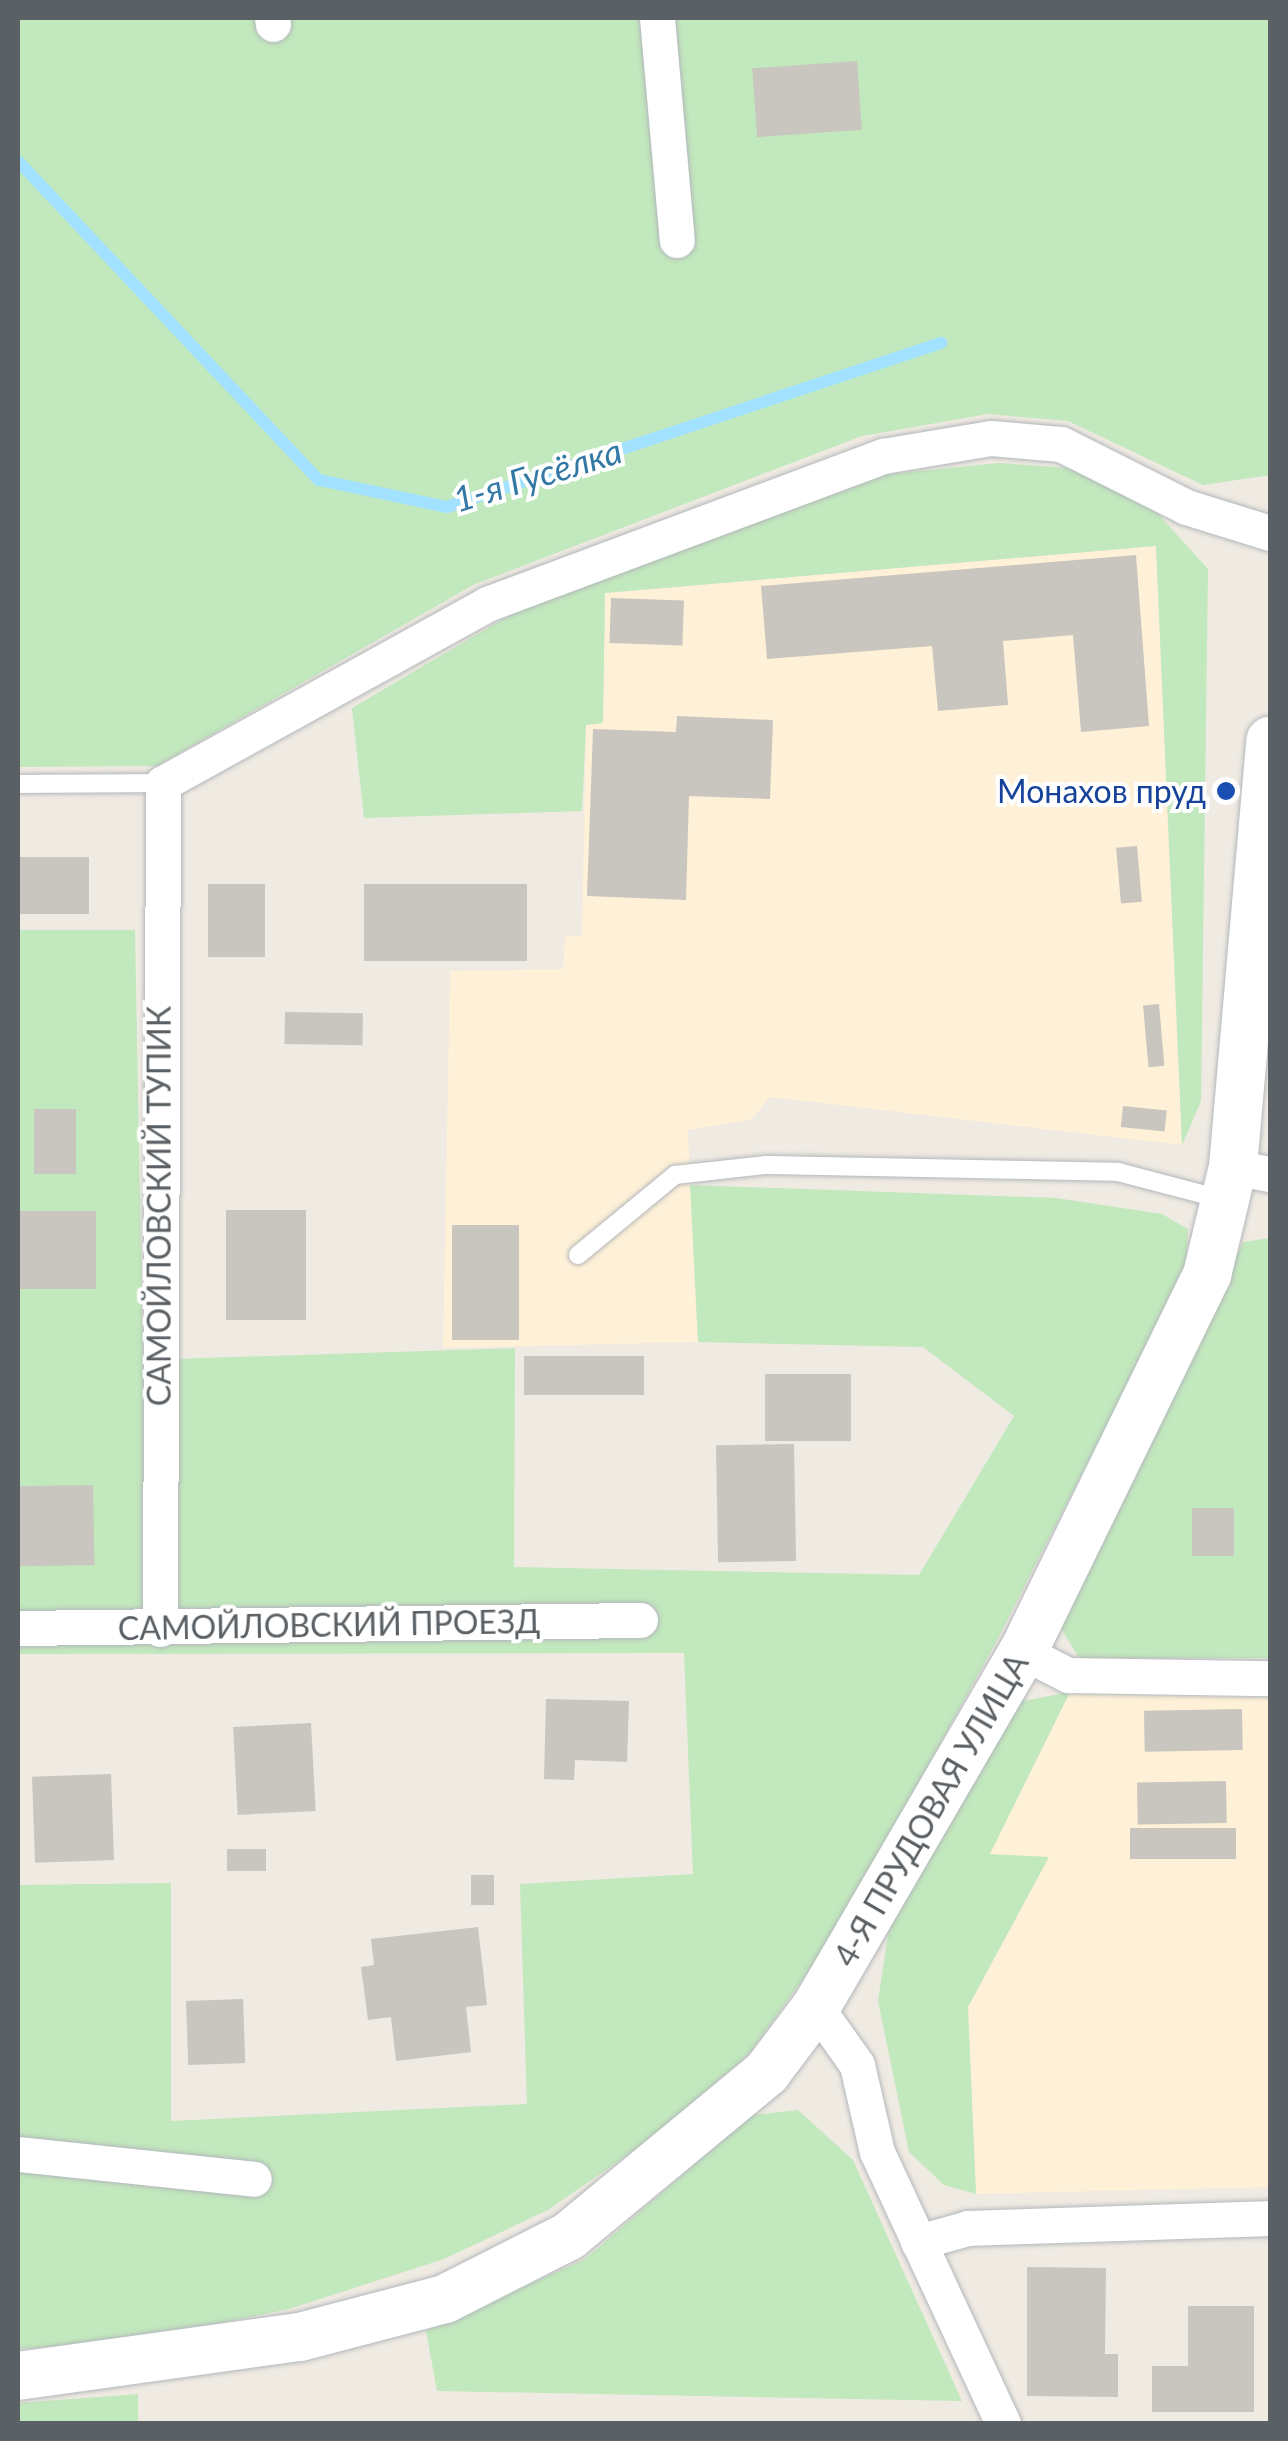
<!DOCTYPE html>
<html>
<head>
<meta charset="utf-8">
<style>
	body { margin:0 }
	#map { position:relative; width:1288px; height:2441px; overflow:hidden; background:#efeae2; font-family:Lato,sans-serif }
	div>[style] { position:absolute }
	.commercial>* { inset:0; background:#fff1d7 }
	.green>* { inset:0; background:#c2e8bd }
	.stream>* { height:12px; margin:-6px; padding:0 6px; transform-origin:6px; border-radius:6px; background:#a2e1ff }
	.building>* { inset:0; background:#c9c5bf; transform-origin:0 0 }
	.roads { filter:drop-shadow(0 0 2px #b3b7bb) drop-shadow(0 0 2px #b3b7bb) }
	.service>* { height:18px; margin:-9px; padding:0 9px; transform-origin:9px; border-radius:9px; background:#fff }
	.minor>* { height:35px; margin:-17.5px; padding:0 17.5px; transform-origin:17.5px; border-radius:17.5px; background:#fff }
	.secondary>* { height:48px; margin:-24px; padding:0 24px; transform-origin:24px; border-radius:24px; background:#fff }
	.dots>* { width:28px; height:28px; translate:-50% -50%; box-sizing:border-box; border:5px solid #fff; border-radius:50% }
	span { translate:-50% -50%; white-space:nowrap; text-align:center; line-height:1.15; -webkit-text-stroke:8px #fff; paint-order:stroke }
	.transit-label { font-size:32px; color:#164399 }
	.right { translate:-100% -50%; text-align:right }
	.street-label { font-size:32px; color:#5b6064 }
	.water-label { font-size:35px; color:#3478a5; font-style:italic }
	.frame { position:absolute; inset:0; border:20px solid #5b6064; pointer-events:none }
</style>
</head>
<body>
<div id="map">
	<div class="commercial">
		<i style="clip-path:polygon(1156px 546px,1182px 1145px,770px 1097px,751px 1120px,688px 1130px,698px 1342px,443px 1348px,450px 971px,563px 969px,565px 937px,582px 935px,586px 725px,603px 722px,605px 593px)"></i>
		<i style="clip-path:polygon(1070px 1692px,1270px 1698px,1270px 2187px,976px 2194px,968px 2007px,1048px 1858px,989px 1855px)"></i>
	</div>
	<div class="green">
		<i style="clip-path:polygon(18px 18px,1270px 18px,1270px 475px,1203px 485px,1068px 421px,988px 414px,862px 436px,473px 585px,157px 766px,18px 767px)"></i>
		<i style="clip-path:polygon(999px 463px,1084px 469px,1152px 507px,1208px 569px,1201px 1101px,1182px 1145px,1156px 546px,605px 593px,603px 723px,586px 725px,582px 811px,364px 818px,352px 708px,522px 608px,889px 474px)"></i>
		<i style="clip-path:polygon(18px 930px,135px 930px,143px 1360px,515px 1348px,514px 1567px,919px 1575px,1014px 1416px,923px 1347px,698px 1342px,690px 1185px,1056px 1198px,1162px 1214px,1188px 1229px,1186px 1270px,995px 1644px,835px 1935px,749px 2054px,653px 2137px,548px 2210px,444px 2259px,289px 2309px,127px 2342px,18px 2349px,18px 1885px,171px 1883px,171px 2121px,527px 2104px,520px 1884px,693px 1874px,684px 1653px,18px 1654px)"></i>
		<i style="clip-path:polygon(1270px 1238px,1270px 1658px,1079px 1658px,1059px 1625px,1243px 1242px)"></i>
		<i style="clip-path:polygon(1070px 1692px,990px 1854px,1049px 1857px,968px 2007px,976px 2194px,944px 2185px,909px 2152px,878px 2001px,889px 1928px,1014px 1703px)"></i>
		<i style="clip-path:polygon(798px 2110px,853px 2160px,962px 2401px,437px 2391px,426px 2331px,585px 2259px,752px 2115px)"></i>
		<i style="clip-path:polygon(138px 2394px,138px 2423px,18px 2423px,18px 2403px)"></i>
	</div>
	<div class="stream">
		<i style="left:18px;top:161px;width:439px;rotate:46.7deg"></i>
		<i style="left:319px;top:480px;width:131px;rotate:11.9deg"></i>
		<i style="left:447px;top:507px;width:521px;rotate:-18.37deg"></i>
	</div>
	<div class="building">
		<i style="left:857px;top:61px;width:69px;height:105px;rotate:86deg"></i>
		<i style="clip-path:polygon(1136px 555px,1149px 726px,1081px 732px,1073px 635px,1003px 641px,1008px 705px,938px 711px,932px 646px,767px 659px,761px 586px)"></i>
		<i style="left:611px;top:598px;width:73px;height:45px;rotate:2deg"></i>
		<i style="clip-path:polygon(677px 716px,773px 720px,770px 799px,689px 796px,686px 900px,587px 896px,593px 729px,676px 732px)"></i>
		<i style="left:1137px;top:846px;width:56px;height:21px;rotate:85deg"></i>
		<i style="left:18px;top:857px;width:71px;height:57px"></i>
		<i style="left:208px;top:884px;width:57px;height:73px"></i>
		<i style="left:364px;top:884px;width:163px;height:77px"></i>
		<i style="left:1159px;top:1004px;width:62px;height:16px;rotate:85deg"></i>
		<i style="left:285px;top:1012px;width:78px;height:32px;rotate:1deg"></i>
		<i style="left:1123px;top:1106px;width:44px;height:21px;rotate:6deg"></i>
		<i style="left:34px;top:1109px;width:42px;height:65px"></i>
		<i style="left:226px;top:1210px;width:80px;height:110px"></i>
		<i style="left:18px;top:1211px;width:78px;height:78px"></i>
		<i style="left:452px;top:1225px;width:67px;height:115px"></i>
		<i style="left:524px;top:1356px;width:120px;height:39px"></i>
		<i style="left:765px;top:1374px;width:86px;height:67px"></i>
		<i style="left:794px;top:1444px;width:117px;height:78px;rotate:89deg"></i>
		<i style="left:93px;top:1485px;width:80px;height:75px;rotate:89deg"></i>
		<i style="left:1192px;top:1508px;width:42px;height:48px"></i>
		<i style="clip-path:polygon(546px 1699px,629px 1701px,627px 1762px,575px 1760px,574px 1780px,544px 1779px)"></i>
		<i style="left:1242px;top:1709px;width:41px;height:98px;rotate:89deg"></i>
		<i style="left:311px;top:1723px;width:88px;height:78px;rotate:87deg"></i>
		<i style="left:111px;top:1774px;width:86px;height:79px;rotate:88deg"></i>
		<i style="left:1226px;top:1781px;width:42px;height:89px;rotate:89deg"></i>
		<i style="left:1130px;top:1828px;width:106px;height:31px"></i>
		<i style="left:227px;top:1849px;width:39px;height:22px"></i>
		<i style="left:471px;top:1875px;width:23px;height:30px"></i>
		<i style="clip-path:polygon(478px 1927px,487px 2005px,466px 2007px,471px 2052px,396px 2061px,391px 2017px,368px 2020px,361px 1967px,374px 1965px,371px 1939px)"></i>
		<i style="left:243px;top:1999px;width:64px;height:57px;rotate:88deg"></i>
		<i style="clip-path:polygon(1027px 2267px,1106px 2268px,1105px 2354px,1118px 2354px,1118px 2397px,1027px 2396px)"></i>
		<i style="clip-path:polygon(1188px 2306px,1254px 2306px,1254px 2412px,1152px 2412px,1152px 2366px,1188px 2366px)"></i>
	</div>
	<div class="roads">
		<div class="service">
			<i style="left:18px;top:784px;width:145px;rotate:-0.4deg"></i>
			<i style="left:578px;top:1255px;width:126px;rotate:-39.5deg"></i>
			<i style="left:675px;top:1175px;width:92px;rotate:-6.3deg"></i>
			<i style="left:766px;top:1165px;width:352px;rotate:1.1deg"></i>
			<i style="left:1118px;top:1172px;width:111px;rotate:14.7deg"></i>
		</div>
		<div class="minor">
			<i style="left:272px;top:18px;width:6px;rotate:81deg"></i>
			<i style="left:657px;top:18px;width:223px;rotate:84.9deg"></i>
			<i style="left:1233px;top:1167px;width:38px;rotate:11deg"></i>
			<i style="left:18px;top:1628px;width:622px;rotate:-0.74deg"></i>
			<i style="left:160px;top:1629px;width:846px;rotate:-89.8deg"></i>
			<i style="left:163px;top:783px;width:370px;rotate:-28.9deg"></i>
			<i style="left:487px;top:604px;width:423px;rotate:-20.5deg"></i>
			<i style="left:883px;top:456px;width:109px;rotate:-9.5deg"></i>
			<i style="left:991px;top:438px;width:70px;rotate:4.9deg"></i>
			<i style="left:1061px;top:444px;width:140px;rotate:26.7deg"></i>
			<i style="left:1186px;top:507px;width:88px;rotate:17.2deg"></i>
			<i style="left:1023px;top:1652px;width:51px;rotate:27.1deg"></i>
			<i style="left:1068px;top:1675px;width:202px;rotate:0.9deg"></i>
			<i style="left:816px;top:2007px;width:71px;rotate:54.7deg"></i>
			<i style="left:857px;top:2065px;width:89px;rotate:77.1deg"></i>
			<i style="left:877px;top:2152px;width:300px;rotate:65.1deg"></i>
			<i style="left:18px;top:2154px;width:237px;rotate:6deg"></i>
			<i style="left:918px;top:2242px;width:52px;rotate:-15.6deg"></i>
			<i style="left:968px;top:2228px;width:302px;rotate:-1.9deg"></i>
		</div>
		<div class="secondary">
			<i style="left:18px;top:2376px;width:285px;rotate:-7.9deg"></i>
			<i style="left:300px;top:2337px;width:150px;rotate:-14.7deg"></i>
			<i style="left:445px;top:2299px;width:139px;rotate:-26.9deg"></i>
			<i style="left:569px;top:2236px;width:257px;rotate:-39.6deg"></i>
			<i style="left:767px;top:2072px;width:81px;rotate:-53deg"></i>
			<i style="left:816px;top:2007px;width:411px;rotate:-59.8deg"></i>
			<i style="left:1023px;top:1652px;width:420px;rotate:-64deg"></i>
			<i style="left:1207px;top:1275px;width:111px;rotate:-76.5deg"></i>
			<i style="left:1233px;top:1167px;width:428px;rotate:-85deg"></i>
		</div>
	</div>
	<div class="dots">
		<i style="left:1226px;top:791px;background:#1a4fb4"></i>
	</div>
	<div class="transit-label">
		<span class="right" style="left:1206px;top:791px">Монахов пруд</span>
	</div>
	<div class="street-label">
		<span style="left:159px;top:1206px;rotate:-90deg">САМОЙЛОВСКИЙ ТУПИК</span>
		<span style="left:329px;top:1625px;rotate:-1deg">САМОЙЛОВСКИЙ ПРОЕЗД</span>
		<span style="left:931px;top:1810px;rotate:-60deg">4-Я ПРУДОВАЯ УЛИЦА</span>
	</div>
	<div class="water-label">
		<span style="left:537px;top:474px;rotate:-17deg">1-я Гусёлка</span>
	</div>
	<div class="frame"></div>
</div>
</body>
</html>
